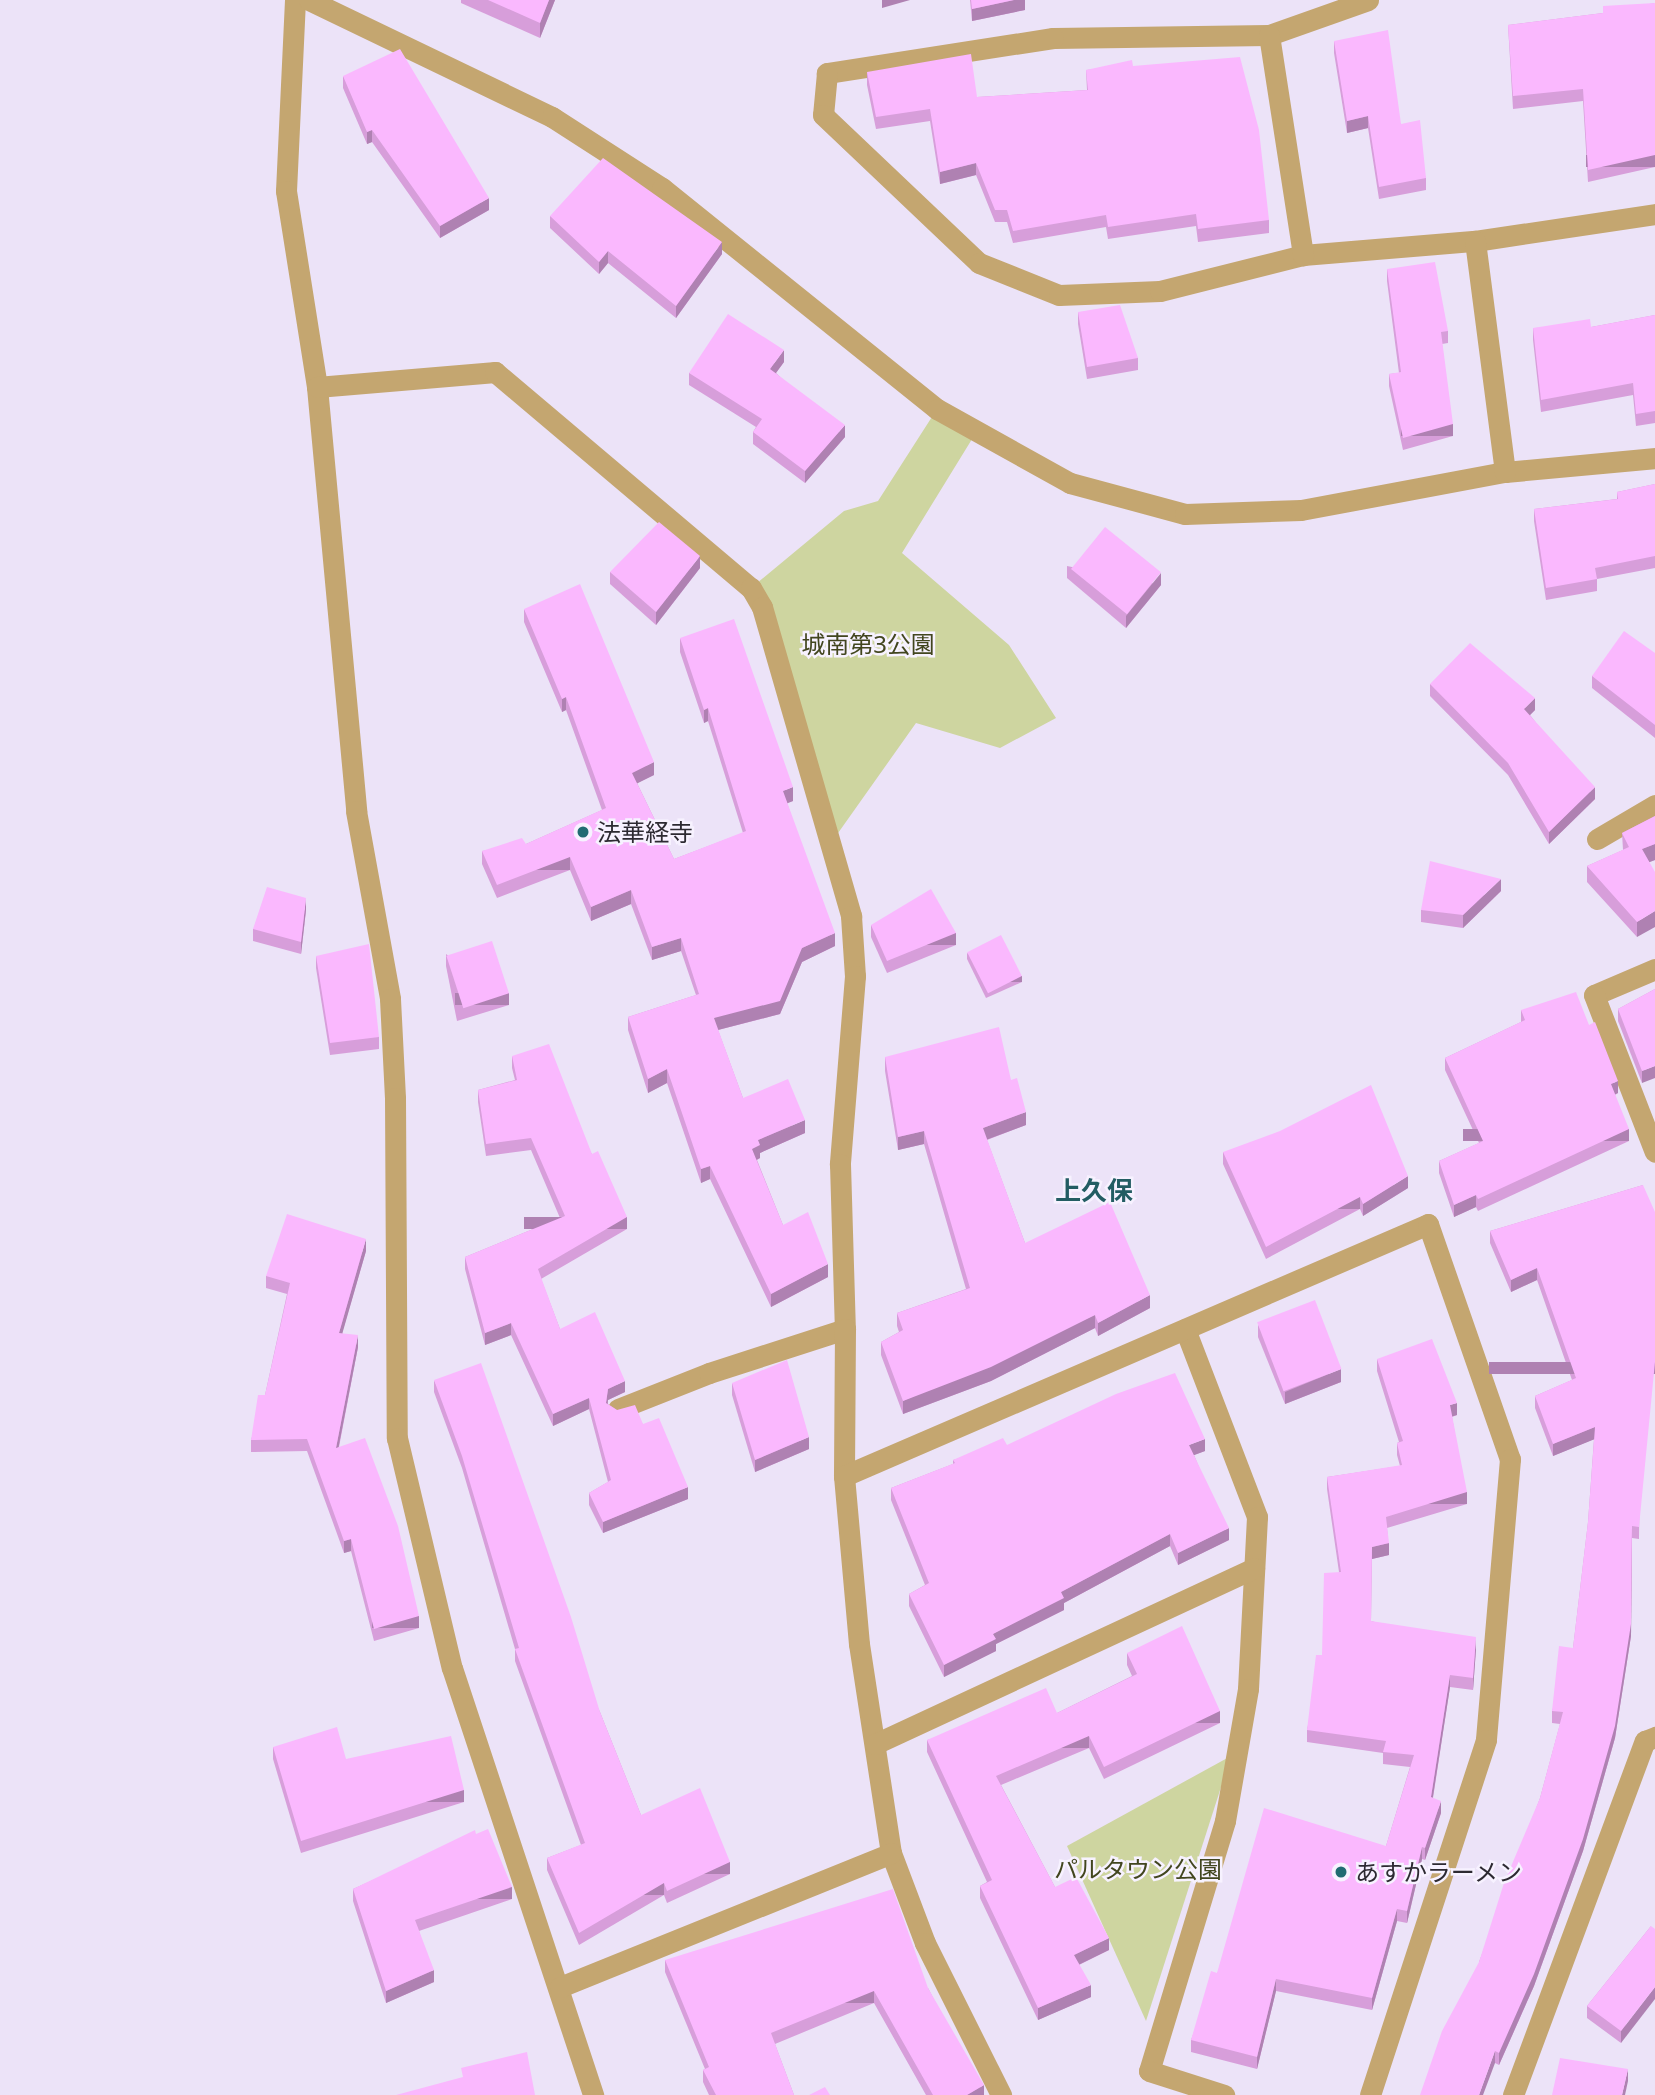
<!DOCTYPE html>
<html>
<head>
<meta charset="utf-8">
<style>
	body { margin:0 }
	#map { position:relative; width:1655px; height:2095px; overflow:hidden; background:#ece3f8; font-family:"Noto Sans","Noto Sans JP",sans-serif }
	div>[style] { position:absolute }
	.green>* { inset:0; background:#ced5a0 }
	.minor>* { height:21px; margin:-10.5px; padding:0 10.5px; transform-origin:10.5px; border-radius:10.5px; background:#c4a670 }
	.wall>* { inset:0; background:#d79eda }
	.shaded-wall>* { inset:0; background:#af81b2; transform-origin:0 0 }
	.building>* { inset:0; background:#fab8fe; transform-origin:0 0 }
	.dots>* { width:19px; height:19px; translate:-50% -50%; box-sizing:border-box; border:4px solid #f7f2ff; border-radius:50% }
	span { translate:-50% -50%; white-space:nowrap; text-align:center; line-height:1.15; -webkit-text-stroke:5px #f7f2ff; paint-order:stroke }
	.park-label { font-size:24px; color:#42461f }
	.poi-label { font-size:24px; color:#2d2a32 }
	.left { translate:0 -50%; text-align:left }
	.neighbourhood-label { font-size:26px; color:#235d63; font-weight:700 }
</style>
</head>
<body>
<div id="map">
	<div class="green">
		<i style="clip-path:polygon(937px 409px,977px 431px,902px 553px,1009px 645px,1056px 718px,1000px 748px,916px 723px,831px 843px,751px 588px,844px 511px,878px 501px)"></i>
		<i style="clip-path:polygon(1231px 1756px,1146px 2021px,1067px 1846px)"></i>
	</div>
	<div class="minor">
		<i style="left:295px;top:0;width:191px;rotate:92.7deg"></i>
		<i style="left:286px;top:191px;width:198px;rotate:81deg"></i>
		<i style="left:317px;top:387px;width:426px;rotate:84.7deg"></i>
		<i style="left:356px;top:811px;width:191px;rotate:79.7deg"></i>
		<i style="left:390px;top:999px;width:99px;rotate:87.1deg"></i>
		<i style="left:395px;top:1098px;width:340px;rotate:89.7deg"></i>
		<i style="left:397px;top:1438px;width:236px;rotate:76.6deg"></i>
		<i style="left:452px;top:1668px;width:450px;rotate:71.7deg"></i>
		<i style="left:309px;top:0;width:270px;rotate:25.7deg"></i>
		<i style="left:552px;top:117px;width:131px;rotate:32.8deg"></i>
		<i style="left:662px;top:188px;width:353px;rotate:38.8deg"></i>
		<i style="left:937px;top:409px;width:152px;rotate:29.1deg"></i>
		<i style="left:1070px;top:483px;width:119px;rotate:15.1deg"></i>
		<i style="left:1185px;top:514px;width:116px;rotate:-2deg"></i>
		<i style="left:1301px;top:510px;width:208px;rotate:-10.6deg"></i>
		<i style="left:1505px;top:472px;width:151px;rotate:-5.3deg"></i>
		<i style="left:1368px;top:0;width:105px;rotate:160.5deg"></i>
		<i style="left:1269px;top:35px;width:216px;rotate:179.2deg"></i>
		<i style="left:1053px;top:38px;width:229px;rotate:171.2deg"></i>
		<i style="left:827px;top:73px;width:42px;rotate:95.4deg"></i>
		<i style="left:823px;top:115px;width:215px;rotate:43.5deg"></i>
		<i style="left:979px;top:263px;width:86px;rotate:21.8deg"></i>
		<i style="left:1059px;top:295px;width:101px;rotate:-2.3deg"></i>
		<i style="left:1160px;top:291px;width:147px;rotate:-14.1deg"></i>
		<i style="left:1303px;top:255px;width:173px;rotate:-4.7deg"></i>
		<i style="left:1475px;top:241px;width:182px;rotate:-8.5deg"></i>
		<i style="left:1269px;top:35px;width:223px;rotate:81.2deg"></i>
		<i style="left:1475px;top:241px;width:233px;rotate:82.6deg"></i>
		<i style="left:317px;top:387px;width:179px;rotate:-4.8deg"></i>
		<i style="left:495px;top:372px;width:335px;rotate:40.2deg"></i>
		<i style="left:751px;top:588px;width:22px;rotate:60deg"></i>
		<i style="left:762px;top:607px;width:322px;rotate:73.9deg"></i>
		<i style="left:851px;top:916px;width:60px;rotate:86.2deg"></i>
		<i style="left:855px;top:976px;width:189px;rotate:94.6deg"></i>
		<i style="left:840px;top:1164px;width:165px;rotate:88.3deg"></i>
		<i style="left:1597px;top:839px;width:67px;rotate:-30.4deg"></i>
		<i style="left:1655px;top:969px;width:66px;rotate:156.9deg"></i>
		<i style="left:1594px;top:995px;width:168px;rotate:68.8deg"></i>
		<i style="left:1185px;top:1329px;width:201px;rotate:69deg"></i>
		<i style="left:1257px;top:1517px;width:172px;rotate:93deg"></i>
		<i style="left:1248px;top:1689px;width:134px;rotate:99.9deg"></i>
		<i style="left:1225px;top:1821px;width:261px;rotate:106.9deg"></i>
		<i style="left:1149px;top:2071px;width:79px;rotate:17.7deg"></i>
		<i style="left:618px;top:1409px;width:98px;rotate:-21.6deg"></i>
		<i style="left:709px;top:1373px;width:143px;rotate:-17.9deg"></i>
		<i style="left:845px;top:1329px;width:147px;rotate:90.4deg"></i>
		<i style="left:844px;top:1476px;width:169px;rotate:84.9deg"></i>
		<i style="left:859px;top:1644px;width:211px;rotate:81.3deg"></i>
		<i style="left:891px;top:1853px;width:96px;rotate:69.3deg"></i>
		<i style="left:925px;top:1943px;width:170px;rotate:63.4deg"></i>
		<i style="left:844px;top:1476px;width:636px;rotate:-23.34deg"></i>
		<i style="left:1428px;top:1224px;width:249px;rotate:70.8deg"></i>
		<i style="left:1510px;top:1459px;width:282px;rotate:94.9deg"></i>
		<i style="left:1486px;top:1740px;width:373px;rotate:108.1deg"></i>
		<i style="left:875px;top:1744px;width:418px;rotate:-24.9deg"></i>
		<i style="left:560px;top:1987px;width:357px;rotate:-22deg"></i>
		<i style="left:1513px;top:2095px;width:378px;rotate:-69.6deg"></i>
		<i style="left:1645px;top:1741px;width:11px;rotate:-22deg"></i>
	</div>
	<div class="wall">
		<i style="clip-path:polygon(461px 0,555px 0,540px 38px,461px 3px)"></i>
		<i style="clip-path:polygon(970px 0,1025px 0,1025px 10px,972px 21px)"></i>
		<i style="clip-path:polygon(1655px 3px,1655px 167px,1588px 182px,1583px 101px,1513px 109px,1508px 25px,1603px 13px)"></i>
		<i style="clip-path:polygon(1334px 41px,1401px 124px,1426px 178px,1426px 190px,1379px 199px,1368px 128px,1347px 133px,1334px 53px)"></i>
		<i style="clip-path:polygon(1133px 66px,1269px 220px,1269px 233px,1198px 242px,1196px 226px,1108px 239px,1106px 227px,1013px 243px,1007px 222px,995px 222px,976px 175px,940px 184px,930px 121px,876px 129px,867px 85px,867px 72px,977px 97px,1087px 90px,1086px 70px)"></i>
		<i style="clip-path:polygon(343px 76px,489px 210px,440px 238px,372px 142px,367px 144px,343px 88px)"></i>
		<i style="clip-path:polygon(550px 216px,722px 254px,676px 318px,608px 263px,599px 274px,550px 228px)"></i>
		<i style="clip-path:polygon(1387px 269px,1448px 331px,1448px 343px,1442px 344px,1453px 436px,1403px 450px,1389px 386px,1389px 374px,1399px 373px,1387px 281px)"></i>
		<i style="clip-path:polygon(1078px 312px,1138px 358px,1138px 370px,1087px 379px,1078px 324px)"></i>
		<i style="clip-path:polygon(1655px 315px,1655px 423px,1636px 426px,1633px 395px,1541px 412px,1533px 340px,1533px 328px,1591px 327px)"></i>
		<i style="clip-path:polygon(784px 362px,776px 373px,845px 437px,805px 483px,753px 444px,753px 432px,756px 427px,689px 385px,689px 373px)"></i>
		<i style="clip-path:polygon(1655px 484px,1655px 568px,1597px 579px,1597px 591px,1546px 600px,1534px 521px,1534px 509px,1617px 499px,1617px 492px)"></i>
		<i style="clip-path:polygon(1067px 566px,1161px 585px,1126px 628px,1067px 578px)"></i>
		<i style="clip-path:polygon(700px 568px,656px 625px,610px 584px,610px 572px)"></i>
		<i style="clip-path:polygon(524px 609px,654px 775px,637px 783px,674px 859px,743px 833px,708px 721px,704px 723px,680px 652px,680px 638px,793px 801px,787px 803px,835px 946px,802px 962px,780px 1014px,718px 1030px,743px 1098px,805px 1133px,760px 1153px,760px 1158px,757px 1160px,783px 1225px,828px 1277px,771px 1307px,710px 1179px,701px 1183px,667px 1083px,648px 1093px,628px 1030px,628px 1017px,696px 995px,681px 951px,652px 960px,631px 904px,591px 921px,570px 870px,497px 898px,482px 864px,482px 851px,526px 844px,602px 810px,566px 710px,562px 712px,524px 622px)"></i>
		<i style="clip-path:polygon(1655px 653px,1655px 738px,1592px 688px,1592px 676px)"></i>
		<i style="clip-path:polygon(1430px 684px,1535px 710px,1530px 715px,1595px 799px,1549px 844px,1508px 775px,1430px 696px)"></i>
		<i style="clip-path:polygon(1655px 816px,1655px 860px,1649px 862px,1637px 937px,1587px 882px,1587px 866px,1623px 850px,1622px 833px)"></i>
		<i style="clip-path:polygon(1501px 891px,1463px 928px,1421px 922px,1421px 910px)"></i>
		<i style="clip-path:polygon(306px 910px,301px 954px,253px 941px,253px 929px)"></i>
		<i style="clip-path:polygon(871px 925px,956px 945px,887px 973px,871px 937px)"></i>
		<i style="clip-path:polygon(967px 953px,1022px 982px,986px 998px,967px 959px)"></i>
		<i style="clip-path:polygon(446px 954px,509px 1005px,457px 1021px,446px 966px)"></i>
		<i style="clip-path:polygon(316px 956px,379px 1037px,379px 1049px,330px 1055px,316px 968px)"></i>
		<i style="clip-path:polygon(1655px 989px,1642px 1083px,1618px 1021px,1618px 1009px)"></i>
		<i style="clip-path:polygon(1521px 1010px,1589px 1025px,1618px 1093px,1615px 1095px,1629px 1141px,1478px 1211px,1476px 1207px,1454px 1217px,1439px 1173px,1439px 1161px,1479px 1143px,1445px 1070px,1445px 1058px,1521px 1022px)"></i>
		<i style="clip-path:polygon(512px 1056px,592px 1154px,627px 1229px,541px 1279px,560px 1329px,625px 1392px,608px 1400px,608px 1404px,617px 1410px,643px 1424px,688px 1499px,603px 1533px,589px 1505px,589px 1493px,608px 1482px,589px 1409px,553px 1426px,511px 1335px,485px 1345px,465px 1269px,465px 1257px,560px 1218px,531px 1150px,486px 1156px,478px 1102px,478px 1090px,515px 1080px,512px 1068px)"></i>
		<i style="clip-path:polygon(885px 1057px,1011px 1080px,1026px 1125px,987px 1140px,1025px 1243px,1150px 1308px,1098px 1336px,1095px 1328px,991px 1381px,903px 1414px,881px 1355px,881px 1342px,899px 1332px,897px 1326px,897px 1313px,966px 1289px,924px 1144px,898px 1150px,885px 1071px)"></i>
		<i style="clip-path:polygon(1223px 1152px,1408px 1188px,1363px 1216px,1360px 1209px,1266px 1259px,1223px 1164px)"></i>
		<i style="clip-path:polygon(1643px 1185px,1639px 1539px,1632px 1538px,1631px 1636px,1615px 1738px,1583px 1851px,1534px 1986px,1499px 2065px,1495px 2063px,1479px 1962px,1540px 1798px,1560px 1724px,1552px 1723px,1552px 1711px,1573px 1648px,1588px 1522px,1594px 1439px,1553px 1456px,1535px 1408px,1535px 1396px,1572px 1380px,1537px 1280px,1511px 1292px,1490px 1243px,1490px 1231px)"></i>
		<i style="clip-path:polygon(366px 1251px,342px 1333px,358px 1347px,339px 1447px,419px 1628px,374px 1641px,351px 1551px,344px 1553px,307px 1451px,251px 1452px,251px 1440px,265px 1395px,287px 1294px,266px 1288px,266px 1276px)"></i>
		<i style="clip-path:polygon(1258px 1325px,1341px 1382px,1285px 1404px,1258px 1337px)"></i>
		<i style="clip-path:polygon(1377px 1359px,1457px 1415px,1452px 1417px,1467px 1504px,1387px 1528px,1389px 1555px,1372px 1559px,1371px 1621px,1476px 1649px,1473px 1690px,1450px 1687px,1433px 1798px,1441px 1813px,1425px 1860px,1422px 1859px,1407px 1923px,1397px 1921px,1372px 2010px,1276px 1991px,1257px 2069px,1191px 2052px,1191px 2040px,1217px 1973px,1386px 1846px,1410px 1767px,1383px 1764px,1383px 1753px,1307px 1742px,1307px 1730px,1339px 1572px,1327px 1489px,1327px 1477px,1400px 1466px,1397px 1455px,1397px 1443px,1399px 1442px,1377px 1371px)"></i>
		<i style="clip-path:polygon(434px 1380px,600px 1712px,641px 1815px,730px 1874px,667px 1903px,664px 1895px,579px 1945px,547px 1870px,547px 1858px,581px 1845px,515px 1661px,515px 1649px,462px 1468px,434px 1392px)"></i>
		<i style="clip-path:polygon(732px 1383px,809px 1449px,755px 1472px,732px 1395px)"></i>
		<i style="clip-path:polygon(1007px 1445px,1205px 1451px,1194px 1455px,1229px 1540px,1178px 1565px,1170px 1546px,1064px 1603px,1064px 1610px,996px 1644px,996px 1651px,944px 1677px,909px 1606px,909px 1594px,925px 1585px,891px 1500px,891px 1488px,953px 1464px,953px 1460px)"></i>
		<i style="clip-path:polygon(1127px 1653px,1220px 1723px,1104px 1779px,1089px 1748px,1001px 1785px,1055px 1887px,1109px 1950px,1079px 1965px,1091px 1997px,1038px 2020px,980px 1898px,980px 1886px,987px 1882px,927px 1752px,927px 1740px,1057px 1713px,1132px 1676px,1127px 1665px)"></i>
		<i style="clip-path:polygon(273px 1747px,346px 1759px,464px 1802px,301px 1853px,273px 1759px)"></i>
		<i style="clip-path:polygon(476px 1834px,512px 1899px,419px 1931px,434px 1982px,386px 2003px,353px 1901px,353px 1889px)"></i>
		<i style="clip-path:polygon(1651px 1926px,1621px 2043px,1587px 2018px,1587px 2006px)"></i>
		<i style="clip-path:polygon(665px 1960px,928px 1988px,984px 2095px,926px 2095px,874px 2003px,775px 2044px,794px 2095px,709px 2095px,703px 2082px,703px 2070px,705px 2069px,665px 1972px)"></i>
	</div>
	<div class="shaded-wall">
		<i style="clip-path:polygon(549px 0,555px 0,540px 38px,540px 23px)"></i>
		<i style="clip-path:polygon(882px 0,910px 0,882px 8px)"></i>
		<i style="clip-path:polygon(1014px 0,1025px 0,1025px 10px,972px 21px,972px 9px)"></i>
		<i style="clip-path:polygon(1368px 116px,1368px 128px,1347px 133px,1347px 121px)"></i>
		<i style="clip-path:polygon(372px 130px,372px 142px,367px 144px,367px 132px)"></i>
		<i style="left:1655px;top:155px;width:12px;height:69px;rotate:90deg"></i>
		<i style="clip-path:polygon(976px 163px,976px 175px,940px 184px,940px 172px)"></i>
		<i style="clip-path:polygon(489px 198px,489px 210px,440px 238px,440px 226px)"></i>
		<i style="clip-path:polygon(722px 242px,722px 254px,676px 318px,676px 306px)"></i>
		<i style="clip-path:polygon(608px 251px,608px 263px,599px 274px,599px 262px)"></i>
		<i style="clip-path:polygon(784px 350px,784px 362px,770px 381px,770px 369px)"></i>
		<i style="left:1453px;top:424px;width:12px;height:52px;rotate:90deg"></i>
		<i style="clip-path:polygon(845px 425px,845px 437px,805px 483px,805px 471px)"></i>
		<i style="clip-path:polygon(700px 556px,700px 568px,656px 625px,656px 612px)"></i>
		<i style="clip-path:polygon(1161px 573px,1161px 585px,1126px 628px,1126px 616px)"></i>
		<i style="clip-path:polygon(566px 697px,566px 710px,562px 712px,562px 699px)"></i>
		<i style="clip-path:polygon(1535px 698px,1535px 710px,1524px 721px,1524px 709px)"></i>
		<i style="clip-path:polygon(708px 708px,708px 721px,704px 723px,704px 710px)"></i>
		<i style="clip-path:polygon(654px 762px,654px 775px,632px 786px,632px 773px)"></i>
		<i style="clip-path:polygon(793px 787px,793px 801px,783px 805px,783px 791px)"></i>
		<i style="clip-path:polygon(1595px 787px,1595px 799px,1549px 844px,1549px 832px)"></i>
		<i style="clip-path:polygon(1655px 844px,1655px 860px,1642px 865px,1642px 849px)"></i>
		<i style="left:570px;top:857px;width:13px;height:78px;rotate:90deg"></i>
		<i style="clip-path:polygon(1501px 879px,1501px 891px,1463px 928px,1463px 915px)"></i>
		<i style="clip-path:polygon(631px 890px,631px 904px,591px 921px,591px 907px)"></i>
		<i style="clip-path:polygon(306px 898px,306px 910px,301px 954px,301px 942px)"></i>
		<i style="clip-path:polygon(1655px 911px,1655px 927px,1637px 937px,1637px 922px)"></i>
		<i style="clip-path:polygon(835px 933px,835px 946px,802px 962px,780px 1014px,714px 1031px,714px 1018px,802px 948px)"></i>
		<i style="left:956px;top:933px;width:12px;height:74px;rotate:90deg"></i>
		<i style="clip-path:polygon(681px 938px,681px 951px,652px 960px,652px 947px)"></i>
		<i style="left:1022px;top:976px;width:6px;height:39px;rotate:90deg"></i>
		<i style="left:509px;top:993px;width:12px;height:54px;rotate:90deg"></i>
		<i style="clip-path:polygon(1655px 1066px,1655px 1078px,1642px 1083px,1642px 1071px)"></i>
		<i style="clip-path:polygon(667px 1069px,667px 1083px,648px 1093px,648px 1079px)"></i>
		<i style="clip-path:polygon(1618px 1081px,1618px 1093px,1611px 1096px,1611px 1084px)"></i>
		<i style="clip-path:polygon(1026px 1112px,1026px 1125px,983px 1141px,983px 1128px)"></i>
		<i style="clip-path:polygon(805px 1120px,805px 1133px,760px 1153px,760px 1158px,752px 1162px,752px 1149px,758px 1140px)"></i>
		<i style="left:1629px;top:1129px;width:12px;height:166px;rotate:90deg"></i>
		<i style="clip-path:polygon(924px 1131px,924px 1144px,898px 1150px,898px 1137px)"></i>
		<i style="clip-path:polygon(710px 1166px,710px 1179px,701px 1183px,701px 1169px)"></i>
		<i style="clip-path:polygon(1408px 1176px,1408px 1188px,1363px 1216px,1363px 1204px)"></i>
		<i style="clip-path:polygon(1476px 1195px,1476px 1207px,1454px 1217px,1454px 1205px)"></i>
		<i style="left:1360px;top:1197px;width:12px;height:106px;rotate:90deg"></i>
		<i style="left:627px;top:1217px;width:12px;height:103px;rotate:90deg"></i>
		<i style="clip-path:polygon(366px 1239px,366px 1251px,339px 1345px,339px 1333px)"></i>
		<i style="clip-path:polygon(828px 1264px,828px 1277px,771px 1307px,771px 1294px)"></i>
		<i style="clip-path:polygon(1537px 1268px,1537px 1280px,1511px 1292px,1511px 1280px)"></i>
		<i style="clip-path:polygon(1150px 1295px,1150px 1308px,1098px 1336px,1098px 1323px)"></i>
		<i style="clip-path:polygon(1095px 1315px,1095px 1328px,991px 1381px,903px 1414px,903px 1401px)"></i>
		<i style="clip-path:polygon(511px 1323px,511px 1335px,485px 1345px,485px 1333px)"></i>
		<i style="clip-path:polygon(358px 1335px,358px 1347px,336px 1460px,336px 1448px)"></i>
		<i style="left:1655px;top:1362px;width:12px;height:166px;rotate:90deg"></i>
		<i style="clip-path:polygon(1341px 1369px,1341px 1382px,1285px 1404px,1285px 1392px)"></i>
		<i style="clip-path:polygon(625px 1381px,625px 1392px,608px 1400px,606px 1414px,606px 1403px,608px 1389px)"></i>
		<i style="clip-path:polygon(589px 1398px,589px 1409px,553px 1426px,553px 1414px)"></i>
		<i style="clip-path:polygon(1457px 1403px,1457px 1415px,1450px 1417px,1450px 1405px)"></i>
		<i style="clip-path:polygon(1595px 1427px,1595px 1439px,1553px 1456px,1553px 1444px)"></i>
		<i style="clip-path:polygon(809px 1437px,809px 1449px,755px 1472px,755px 1460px)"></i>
		<i style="clip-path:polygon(1205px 1439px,1205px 1451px,1189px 1457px,1189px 1445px)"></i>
		<i style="clip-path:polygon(688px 1487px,688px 1499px,603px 1533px,603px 1522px)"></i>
		<i style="left:1467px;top:1492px;width:12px;height:85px;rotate:90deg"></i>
		<i style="clip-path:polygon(1632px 1526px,1631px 1636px,1615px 1738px,1583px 1851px,1534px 1986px,1499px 2065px,1499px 2053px)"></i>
		<i style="clip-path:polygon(1229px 1528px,1229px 1540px,1178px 1565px,1178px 1553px)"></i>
		<i style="clip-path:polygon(1170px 1534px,1170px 1546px,1064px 1603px,1064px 1610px,996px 1644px,996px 1651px,944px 1677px,944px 1665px,993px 1634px,1061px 1592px)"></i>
		<i style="clip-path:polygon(351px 1539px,351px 1551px,344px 1553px,344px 1541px)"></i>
		<i style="clip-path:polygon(1389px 1543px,1389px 1555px,1372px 1559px,1372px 1547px)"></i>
		<i style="left:419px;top:1616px;width:12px;height:47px;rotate:90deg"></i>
		<i style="clip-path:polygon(1476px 1637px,1476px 1649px,1473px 1690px,1473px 1678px)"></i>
		<i style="clip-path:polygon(1450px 1675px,1450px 1687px,1431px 1809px,1431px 1797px)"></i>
		<i style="left:1220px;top:1711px;width:12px;height:129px;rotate:90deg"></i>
		<i style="left:1089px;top:1736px;width:12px;height:101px;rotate:90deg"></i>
		<i style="left:464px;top:1790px;width:12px;height:171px;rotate:90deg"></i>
		<i style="clip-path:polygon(1441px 1801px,1441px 1813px,1425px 1860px,1425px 1848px)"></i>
		<i style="clip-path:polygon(1422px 1847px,1422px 1859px,1407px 1923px,1407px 1911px)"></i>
		<i style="left:730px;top:1862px;width:12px;height:69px;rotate:90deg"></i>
		<i style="left:664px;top:1883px;width:12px;height:99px;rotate:90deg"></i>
		<i style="left:512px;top:1887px;width:12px;height:102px;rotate:90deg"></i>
		<i style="clip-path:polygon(1397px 1909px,1397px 1921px,1372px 2010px,1372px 1998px)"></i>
		<i style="clip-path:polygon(1109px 1938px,1109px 1950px,1074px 1967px,1074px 1955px)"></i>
		<i style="clip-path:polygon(434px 1970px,434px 1982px,386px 2003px,386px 1991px)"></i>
		<i style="clip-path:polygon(1276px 1979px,1276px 1991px,1257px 2069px,1257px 2057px)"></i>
		<i style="clip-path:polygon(1091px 1985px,1091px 1997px,1038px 2020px,1038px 2008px)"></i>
		<i style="clip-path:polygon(1655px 1987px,1655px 1999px,1621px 2043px,1621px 2031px)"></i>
		<i style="left:874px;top:1991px;width:12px;height:111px;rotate:90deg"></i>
		<i style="clip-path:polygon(1495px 2051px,1495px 2063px,1483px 2095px,1479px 2095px)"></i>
		<i style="clip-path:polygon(1628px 2069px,1628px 2081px,1625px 2095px,1622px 2095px)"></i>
		<i style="clip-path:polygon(984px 2085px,984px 2095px,967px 2095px)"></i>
	</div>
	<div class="building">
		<i style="clip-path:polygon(488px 0,549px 0,540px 23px)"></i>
		<i style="clip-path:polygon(971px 0,1014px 0,972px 9px)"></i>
		<i style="clip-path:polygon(1655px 3px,1655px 155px,1588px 170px,1583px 89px,1513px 96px,1508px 25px,1603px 13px,1603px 6px)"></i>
		<i style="clip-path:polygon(1388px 30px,1401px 124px,1420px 120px,1426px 178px,1379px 187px,1368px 116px,1347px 121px,1334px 41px)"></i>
		<i style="clip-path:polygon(400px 49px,489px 198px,440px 226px,372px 130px,367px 132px,343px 76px)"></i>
		<i style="clip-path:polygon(971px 54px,977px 97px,1088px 90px,1086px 70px,1132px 60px,1133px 66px,1240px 57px,1259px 130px,1269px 220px,1198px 229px,1196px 214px,1108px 227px,1106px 215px,1013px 231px,1007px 210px,995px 210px,976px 163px,940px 172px,930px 109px,876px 117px,867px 72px)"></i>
		<i style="clip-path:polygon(603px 158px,722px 242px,676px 306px,608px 251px,599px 262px,550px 216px)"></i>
		<i style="clip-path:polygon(1435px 262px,1448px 331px,1441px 332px,1453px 424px,1403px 438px,1389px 374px,1401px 372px,1387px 269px)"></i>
		<i style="clip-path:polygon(1120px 305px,1138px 358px,1087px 367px,1078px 312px)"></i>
		<i style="clip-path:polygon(728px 314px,784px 350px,770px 369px,845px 425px,805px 471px,753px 432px,762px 419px,689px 373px)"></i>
		<i style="clip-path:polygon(1655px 315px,1655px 411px,1636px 414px,1633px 383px,1541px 400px,1533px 328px,1590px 319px,1591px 327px)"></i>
		<i style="clip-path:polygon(1655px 484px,1655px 556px,1595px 568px,1597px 579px,1546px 588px,1534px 509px,1618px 499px,1617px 492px)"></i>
		<i style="clip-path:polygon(659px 522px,700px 556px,656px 612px,610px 572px)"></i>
		<i style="left:1105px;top:527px;width:72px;height:54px;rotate:39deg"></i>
		<i style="clip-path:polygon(580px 584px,654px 762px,632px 773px,674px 859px,746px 831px,708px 708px,704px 710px,680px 638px,734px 619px,793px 787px,783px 791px,835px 933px,802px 948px,780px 1001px,714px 1018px,743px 1098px,788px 1079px,805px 1120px,758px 1140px,760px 1145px,752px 1149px,783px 1225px,808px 1212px,828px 1264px,771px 1294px,710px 1166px,701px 1169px,667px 1069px,648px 1079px,628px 1017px,699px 994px,681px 938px,652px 947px,631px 890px,591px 907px,570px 857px,497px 885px,482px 851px,522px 838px,526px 844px,606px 808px,566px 697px,562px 699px,524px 609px)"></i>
		<i style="clip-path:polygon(1624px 631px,1655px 653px,1655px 725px,1592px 676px)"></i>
		<i style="clip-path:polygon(1470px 643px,1535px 698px,1524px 709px,1595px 787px,1549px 832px,1508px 763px,1430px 684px)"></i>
		<i style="clip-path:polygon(1655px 816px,1655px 844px,1642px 849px,1655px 872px,1655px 911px,1637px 922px,1587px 866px,1629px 847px,1622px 833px)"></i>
		<i style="clip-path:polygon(1430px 861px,1501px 879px,1463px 915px,1421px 910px)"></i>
		<i style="clip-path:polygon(267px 887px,306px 898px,301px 942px,253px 929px)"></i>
		<i style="clip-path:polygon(931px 889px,956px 933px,887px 961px,871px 925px)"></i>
		<i style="left:1001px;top:935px;width:46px;height:38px;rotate:63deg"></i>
		<i style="left:492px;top:941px;width:55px;height:48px;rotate:72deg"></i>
		<i style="clip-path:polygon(369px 944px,379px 1037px,330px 1043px,316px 956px)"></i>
		<i style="clip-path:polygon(1655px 989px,1655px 1066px,1642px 1071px,1618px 1009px)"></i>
		<i style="clip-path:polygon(1576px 992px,1589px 1025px,1595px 1022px,1618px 1081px,1611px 1084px,1629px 1129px,1478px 1199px,1476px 1195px,1454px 1205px,1439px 1161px,1483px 1141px,1445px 1058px,1525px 1020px,1521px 1010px)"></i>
		<i style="clip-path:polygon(999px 1027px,1011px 1080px,1017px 1078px,1026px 1112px,983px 1128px,1025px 1243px,1110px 1202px,1150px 1295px,1098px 1323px,1095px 1315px,991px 1367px,903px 1401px,881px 1342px,903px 1330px,897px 1313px,970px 1288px,924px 1131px,898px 1137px,885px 1057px)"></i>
		<i style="clip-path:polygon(549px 1044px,592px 1154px,598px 1151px,627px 1217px,538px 1269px,560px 1329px,595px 1312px,625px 1381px,608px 1389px,606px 1403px,617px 1410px,635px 1405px,643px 1424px,659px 1418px,688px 1487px,603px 1522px,589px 1493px,611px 1480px,589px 1398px,553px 1414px,511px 1323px,485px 1333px,465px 1257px,565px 1216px,531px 1138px,486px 1144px,478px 1090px,517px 1080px,512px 1056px)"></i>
		<i style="clip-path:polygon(1371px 1085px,1408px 1176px,1363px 1204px,1360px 1197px,1266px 1247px,1223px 1152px,1280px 1131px)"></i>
		<i style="clip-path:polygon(1643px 1185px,1655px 1212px,1655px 1362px,1639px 1527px,1632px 1526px,1631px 1624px,1615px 1726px,1583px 1839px,1534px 1974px,1499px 2053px,1495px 2051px,1479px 2095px,1420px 2095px,1442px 2031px,1479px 1962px,1504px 1883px,1540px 1798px,1563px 1712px,1552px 1711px,1559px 1646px,1573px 1648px,1588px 1522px,1595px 1427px,1553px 1444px,1535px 1396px,1576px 1378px,1537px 1268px,1511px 1280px,1490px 1231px)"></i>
		<i style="clip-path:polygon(287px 1214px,366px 1239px,339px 1333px,358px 1335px,336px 1448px,365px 1438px,398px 1526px,419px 1616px,374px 1629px,351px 1539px,344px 1541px,307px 1439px,251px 1440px,258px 1395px,265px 1395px,290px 1283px,266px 1276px)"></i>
		<i style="left:1315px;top:1300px;width:74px;height:62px;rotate:69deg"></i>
		<i style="clip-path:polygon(1432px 1339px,1457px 1403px,1450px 1405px,1467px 1492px,1386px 1517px,1389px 1543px,1372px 1547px,1371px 1621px,1476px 1637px,1473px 1678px,1450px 1675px,1431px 1797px,1441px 1801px,1425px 1848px,1422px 1847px,1407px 1911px,1397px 1909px,1372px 1998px,1276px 1979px,1257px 2057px,1191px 2040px,1211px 1971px,1217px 1973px,1264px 1808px,1386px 1846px,1414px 1755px,1383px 1752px,1386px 1741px,1307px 1730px,1316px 1655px,1322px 1655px,1324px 1573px,1341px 1572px,1327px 1477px,1402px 1465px,1397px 1443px,1403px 1441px,1377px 1359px)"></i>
		<i style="clip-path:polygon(787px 1360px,809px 1437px,755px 1460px,732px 1383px)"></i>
		<i style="clip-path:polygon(481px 1363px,571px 1617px,600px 1712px,641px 1815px,700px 1788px,730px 1862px,667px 1891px,664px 1883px,579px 1933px,547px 1858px,585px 1843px,515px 1649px,519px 1648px,462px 1456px,434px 1380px)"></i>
		<i style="clip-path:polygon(1175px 1373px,1205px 1439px,1189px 1445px,1229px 1528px,1178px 1553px,1170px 1534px,1061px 1592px,1064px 1598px,993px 1634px,996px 1639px,944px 1665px,909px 1594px,929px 1583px,891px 1488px,955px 1463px,953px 1460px,1003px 1438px,1007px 1445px,1116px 1394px)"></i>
		<i style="clip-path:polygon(1182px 1626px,1220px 1711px,1104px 1767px,1089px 1736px,996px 1776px,1055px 1887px,1076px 1877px,1109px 1938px,1074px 1955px,1091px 1985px,1038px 2008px,980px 1886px,992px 1880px,927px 1740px,1046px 1688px,1057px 1713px,1137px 1674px,1127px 1653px)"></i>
		<i style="clip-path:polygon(337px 1727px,346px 1759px,451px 1736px,464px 1790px,301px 1841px,273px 1747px)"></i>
		<i style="clip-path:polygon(488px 1829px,512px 1887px,415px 1920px,434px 1970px,386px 1991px,353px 1889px,475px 1830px,476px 1834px)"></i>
		<i style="clip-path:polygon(893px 1889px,928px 1988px,984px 2085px,967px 2095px,933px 2095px,874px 1991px,771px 2033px,794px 2095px,716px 2095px,703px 2070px,709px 2067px,665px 1960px)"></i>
		<i style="clip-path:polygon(1651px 1926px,1655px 1929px,1655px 1987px,1621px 2031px,1587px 2006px)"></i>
		<i style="clip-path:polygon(527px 2052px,535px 2095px,396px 2095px,463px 2077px,461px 2068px)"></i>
		<i style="clip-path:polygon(1560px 2058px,1628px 2069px,1622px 2095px,1552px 2095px)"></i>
		<i style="clip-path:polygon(825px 2087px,830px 2095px,809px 2095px)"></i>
	</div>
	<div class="dots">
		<i style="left:583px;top:832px;background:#206b72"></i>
		<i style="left:1341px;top:1872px;background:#206b72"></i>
	</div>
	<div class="park-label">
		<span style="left:868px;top:644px">城南第3公園</span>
		<span style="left:1138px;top:1869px">パルタウン公園</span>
	</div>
	<div class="poi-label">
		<span class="left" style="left:597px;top:832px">法華経寺</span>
		<span class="left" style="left:1355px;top:1872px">あすかラーメン</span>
	</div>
	<div class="neighbourhood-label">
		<span style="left:1094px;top:1191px">上久保</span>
	</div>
</div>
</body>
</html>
